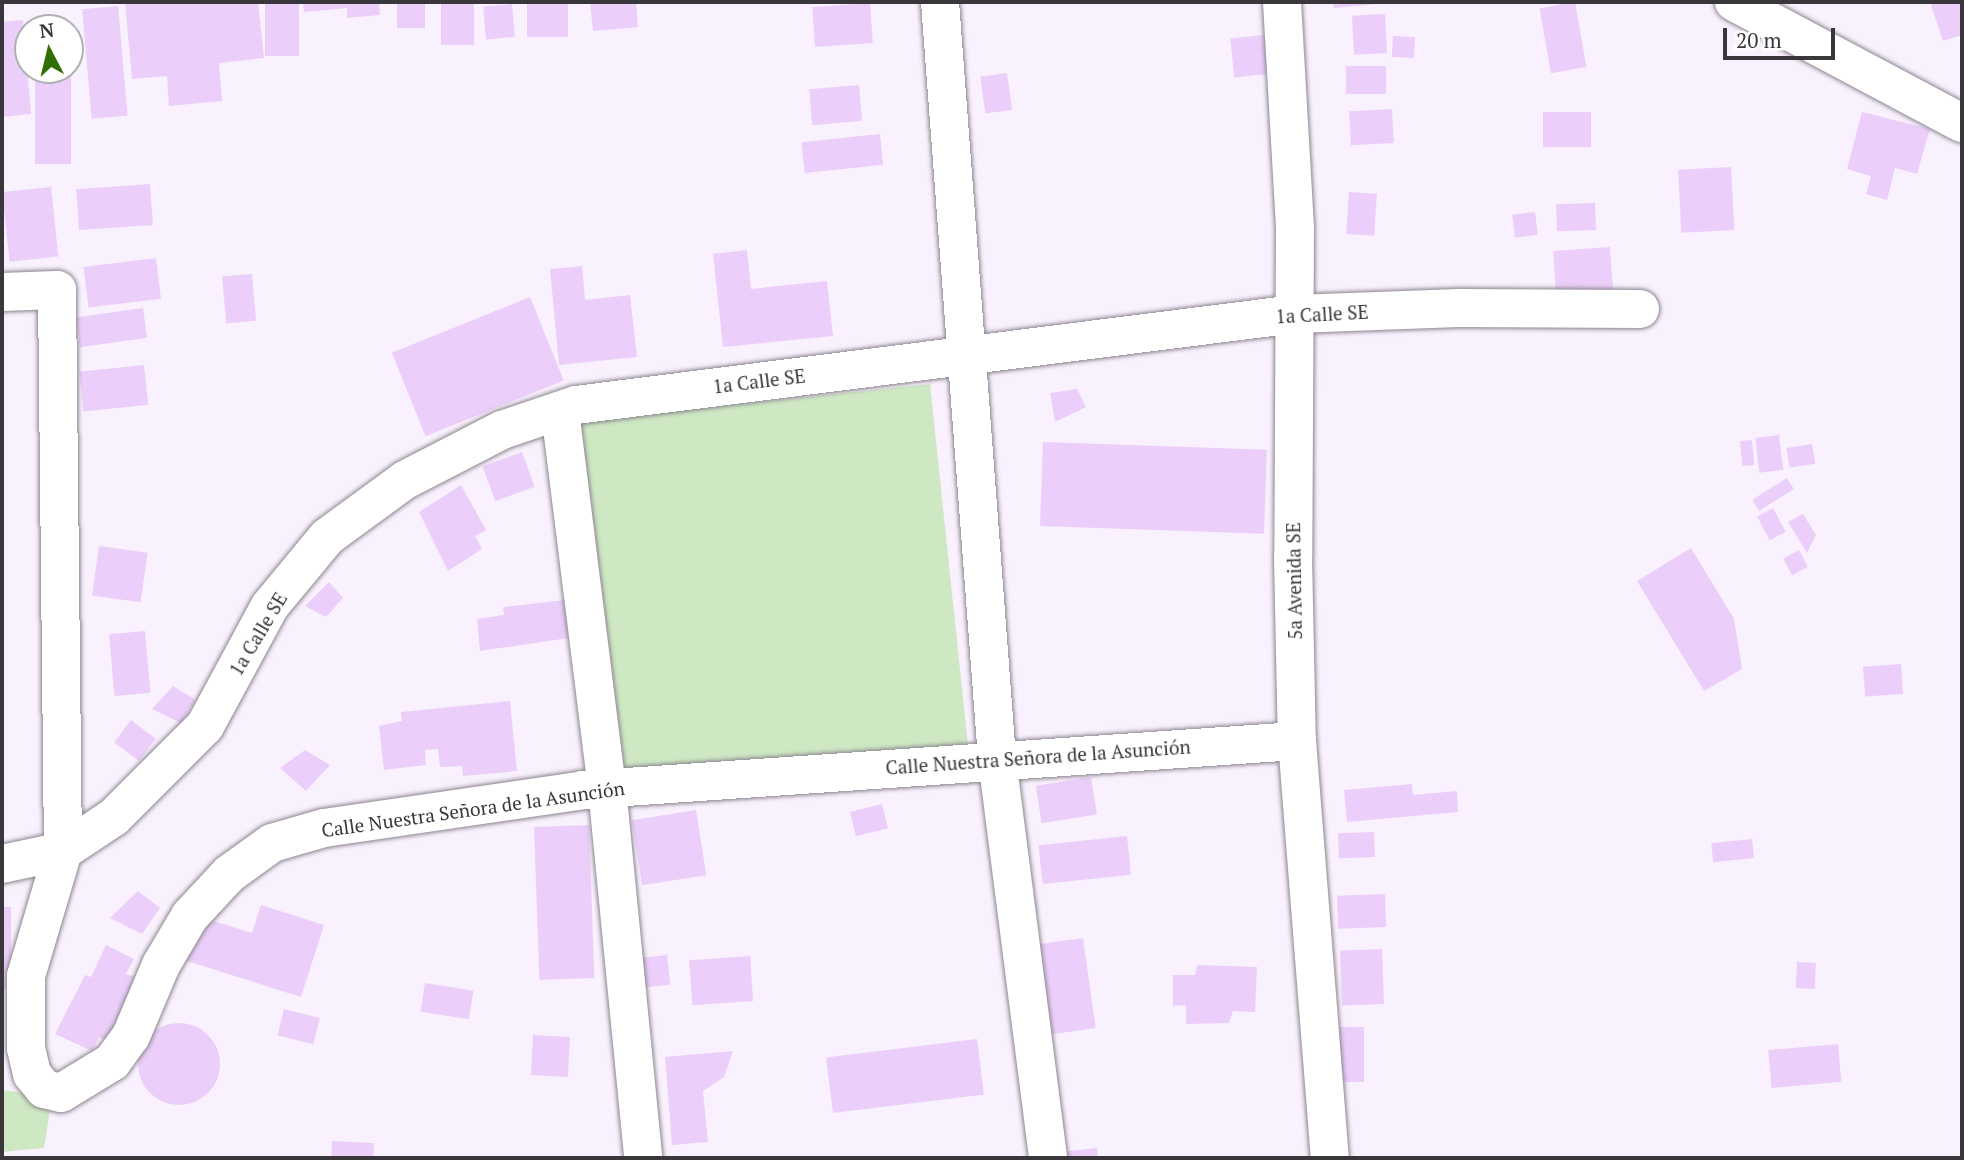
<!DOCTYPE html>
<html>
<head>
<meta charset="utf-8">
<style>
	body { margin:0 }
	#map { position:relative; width:1964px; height:1160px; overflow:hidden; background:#f9f1fd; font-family:"PT Serif",serif }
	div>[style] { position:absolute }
	.green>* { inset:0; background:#cee8c3; transform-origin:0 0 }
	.building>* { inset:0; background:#ebcffa; transform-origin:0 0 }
	.round { border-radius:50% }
	.roads { filter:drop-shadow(0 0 2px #8c8690) drop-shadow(0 0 2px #8c8690) }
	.street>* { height:38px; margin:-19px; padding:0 19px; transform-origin:19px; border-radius:19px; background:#fff }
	span { translate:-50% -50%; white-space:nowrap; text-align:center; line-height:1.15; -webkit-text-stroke:5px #fff; paint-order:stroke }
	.street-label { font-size:19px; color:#3a373c }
	.frame { position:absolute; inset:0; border:4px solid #3a373c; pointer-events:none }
	.north { position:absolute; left:14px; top:14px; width:70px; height:70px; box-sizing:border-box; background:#fff; border:2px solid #b0afb1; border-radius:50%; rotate:353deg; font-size:19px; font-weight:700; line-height:28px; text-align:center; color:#3a373c }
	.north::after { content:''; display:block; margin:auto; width:24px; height:32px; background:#326f02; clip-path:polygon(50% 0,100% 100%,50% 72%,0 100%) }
	.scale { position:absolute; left:1723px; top:28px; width:112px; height:32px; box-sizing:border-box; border:4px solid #3a373c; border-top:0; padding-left:9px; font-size:21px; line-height:24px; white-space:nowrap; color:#3a373c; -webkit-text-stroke:5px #fff; paint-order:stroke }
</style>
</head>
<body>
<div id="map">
	<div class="green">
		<i style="left:930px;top:384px;width:362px;height:352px;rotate:84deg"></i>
		<i style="clip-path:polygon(2px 1090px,52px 1097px,44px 1148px,2px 1152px)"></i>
	</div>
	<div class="building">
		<i style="clip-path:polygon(125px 2px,258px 2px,264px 58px,219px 63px,222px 101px,169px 106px,167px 76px,132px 79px)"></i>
		<i style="left:265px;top:2px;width:34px;height:54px"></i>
		<i style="clip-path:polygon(303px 2px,379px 2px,380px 15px,347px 18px,347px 8px,304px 12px)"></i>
		<i style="left:397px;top:2px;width:28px;height:26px"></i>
		<i style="left:441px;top:2px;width:33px;height:43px"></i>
		<i style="left:527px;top:2px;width:41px;height:35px"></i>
		<i style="clip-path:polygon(590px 2px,636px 2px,638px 27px,593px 31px)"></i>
		<i style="clip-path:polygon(1333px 2px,1376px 2px,1376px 4px,1334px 8px)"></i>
		<i style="left:1575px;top:2px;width:66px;height:36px;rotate:80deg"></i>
		<i style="clip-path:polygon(1930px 2px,1962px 2px,1962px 35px,1943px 41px)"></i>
		<i style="left:870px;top:3px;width:40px;height:58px;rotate:86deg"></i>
		<i style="left:512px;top:4px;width:33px;height:29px;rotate:85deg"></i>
		<i style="left:118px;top:6px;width:110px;height:36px;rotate:85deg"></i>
		<i style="left:1385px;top:14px;width:39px;height:33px;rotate:87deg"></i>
		<i style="clip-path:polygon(66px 17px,67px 28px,31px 28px,31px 20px)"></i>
		<i style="clip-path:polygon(23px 20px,31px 114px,2px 117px,2px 22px)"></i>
		<i style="left:1274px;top:34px;width:39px;height:44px;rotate:84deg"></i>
		<i style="left:1393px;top:36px;width:22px;height:21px;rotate:3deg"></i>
		<i style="left:1346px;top:66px;width:40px;height:28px"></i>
		<i style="left:35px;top:70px;width:36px;height:94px"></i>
		<i style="left:1007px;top:73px;width:37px;height:27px;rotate:82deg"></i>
		<i style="left:859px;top:85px;width:36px;height:50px;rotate:85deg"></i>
		<i style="left:1392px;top:109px;width:34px;height:43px;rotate:87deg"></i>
		<i style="left:1543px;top:112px;width:48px;height:35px"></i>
		<i style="clip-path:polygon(1862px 112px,1930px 129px,1917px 174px,1895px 168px,1887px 200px,1866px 194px,1871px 176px,1847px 169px)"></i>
		<i style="left:880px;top:134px;width:31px;height:79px;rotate:84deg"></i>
		<i style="left:1731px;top:167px;width:63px;height:53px;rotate:87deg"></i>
		<i style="left:150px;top:184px;width:41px;height:74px;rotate:86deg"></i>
		<i style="left:51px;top:187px;width:70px;height:49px;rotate:84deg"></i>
		<i style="left:1349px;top:192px;width:28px;height:42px;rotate:4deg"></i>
		<i style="left:1595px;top:203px;width:27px;height:39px;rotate:88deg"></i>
		<i style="left:1535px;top:212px;width:23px;height:23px;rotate:83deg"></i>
		<i style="left:1610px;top:247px;width:43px;height:57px;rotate:86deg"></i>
		<i style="clip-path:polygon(747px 250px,751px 289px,827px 281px,833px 336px,723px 347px,713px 254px)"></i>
		<i style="left:156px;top:258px;width:41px;height:73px;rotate:83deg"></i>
		<i style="clip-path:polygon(582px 266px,585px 300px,630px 295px,637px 357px,559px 365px,550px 269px)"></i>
		<i style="left:252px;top:274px;width:47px;height:30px;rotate:85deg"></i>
		<i style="left:530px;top:297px;width:90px;height:149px;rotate:68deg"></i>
		<i style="left:143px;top:308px;width:30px;height:68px;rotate:82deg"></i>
		<i style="left:144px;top:365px;width:40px;height:65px;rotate:84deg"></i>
		<i style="clip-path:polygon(1077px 389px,1086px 407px,1055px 422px,1050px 393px)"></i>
		<i style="left:1779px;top:435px;width:35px;height:24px;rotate:83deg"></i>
		<i style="left:1752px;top:440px;width:25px;height:12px;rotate:85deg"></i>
		<i style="left:1043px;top:442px;width:224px;height:84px;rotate:2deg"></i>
		<i style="left:1812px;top:444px;width:20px;height:26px;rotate:81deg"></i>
		<i style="left:522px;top:452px;width:37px;height:42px;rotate:70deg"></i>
		<i style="left:1787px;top:478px;width:13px;height:41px;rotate:58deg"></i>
		<i style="clip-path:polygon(461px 485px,486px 530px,475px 536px,482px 549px,448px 571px,419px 512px)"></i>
		<i style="left:1773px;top:508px;width:27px;height:18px;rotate:62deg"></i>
		<i style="clip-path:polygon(1803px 514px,1816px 535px,1807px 553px,1788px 522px)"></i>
		<i style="left:99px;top:546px;width:49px;height:50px;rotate:8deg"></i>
		<i style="clip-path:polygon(1691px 548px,1734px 619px,1742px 669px,1704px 691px,1637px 581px)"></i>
		<i style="left:1799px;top:550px;width:19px;height:18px;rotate:62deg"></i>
		<i style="clip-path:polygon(329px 582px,343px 598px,326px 617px,305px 606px)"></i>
		<i style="clip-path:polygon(565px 600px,569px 638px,480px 651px,477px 619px,504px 615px,503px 607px)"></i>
		<i style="left:145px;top:631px;width:62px;height:36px;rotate:85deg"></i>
		<i style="left:1901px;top:664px;width:30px;height:38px;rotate:86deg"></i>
		<i style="clip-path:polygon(173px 686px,196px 700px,181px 723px,152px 709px)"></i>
		<i style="clip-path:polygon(510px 701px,517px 771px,463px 776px,462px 766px,440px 767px,438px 749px,425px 750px,426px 765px,384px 770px,379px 726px,402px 721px,401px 712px)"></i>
		<i style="left:131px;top:720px;width:31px;height:28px;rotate:37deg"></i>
		<i style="clip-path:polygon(305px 750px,330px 765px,306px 791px,280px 768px)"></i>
		<i style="left:1091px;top:777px;width:38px;height:56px;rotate:81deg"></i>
		<i style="clip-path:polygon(1412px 784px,1413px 795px,1457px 791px,1458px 812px,1347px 822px,1344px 790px)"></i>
		<i style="left:882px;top:804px;width:25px;height:33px;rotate:76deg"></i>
		<i style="left:696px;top:810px;width:66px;height:65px;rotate:81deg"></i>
		<i style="left:589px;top:825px;width:153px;height:55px;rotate:88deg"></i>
		<i style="left:1374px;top:832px;width:25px;height:36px;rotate:88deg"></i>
		<i style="left:1127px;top:836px;width:39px;height:89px;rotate:84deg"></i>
		<i style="left:1752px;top:839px;width:19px;height:41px;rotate:84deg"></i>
		<i style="clip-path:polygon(138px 891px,160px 908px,142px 934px,110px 918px)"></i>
		<i style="left:1385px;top:894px;width:33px;height:48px;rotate:88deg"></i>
		<i style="clip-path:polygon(261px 905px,324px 925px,301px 997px,184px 960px,198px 916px,252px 933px)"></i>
		<i style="left:2px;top:907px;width:9px;height:83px"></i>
		<i style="left:1083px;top:938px;width:91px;height:56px;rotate:82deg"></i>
		<i style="clip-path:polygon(106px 945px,134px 959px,126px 974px,144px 980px,122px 1045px,99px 1037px,92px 1051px,55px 1034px,85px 975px,91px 977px)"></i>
		<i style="left:1382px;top:949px;width:55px;height:42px;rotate:88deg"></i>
		<i style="left:667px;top:955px;width:30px;height:36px;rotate:84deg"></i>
		<i style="left:750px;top:956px;width:45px;height:61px;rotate:86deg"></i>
		<i style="left:1797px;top:962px;width:19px;height:26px;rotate:3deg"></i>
		<i style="clip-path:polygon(1197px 965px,1257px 967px,1255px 1012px,1233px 1011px,1229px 1023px,1186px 1024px,1186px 1005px,1173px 1006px,1173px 975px,1195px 975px)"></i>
		<i style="left:425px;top:983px;width:49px;height:29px;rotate:9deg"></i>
		<i style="left:284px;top:1009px;width:37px;height:27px;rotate:14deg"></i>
		<i class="round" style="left:138px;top:1023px;width:82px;height:82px"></i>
		<i style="left:1330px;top:1027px;width:34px;height:55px"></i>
		<i style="left:533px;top:1035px;width:37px;height:40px;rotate:3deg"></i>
		<i style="left:977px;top:1039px;width:56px;height:152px;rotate:83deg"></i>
		<i style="left:1838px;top:1044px;width:38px;height:70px;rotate:85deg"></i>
		<i style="clip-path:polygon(733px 1051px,724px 1077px,703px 1091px,708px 1142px,672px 1145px,665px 1057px)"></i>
		<i style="left:332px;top:1141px;width:42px;height:17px;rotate:3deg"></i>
		<i style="clip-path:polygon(1097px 1148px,1098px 1158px,1053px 1158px,1052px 1153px)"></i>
	</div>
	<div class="roads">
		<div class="street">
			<i style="left:940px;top:2px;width:759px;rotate:85.69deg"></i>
			<i style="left:997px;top:759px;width:402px;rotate:82.7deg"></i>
			<i style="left:1282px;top:2px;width:226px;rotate:86.7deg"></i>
			<i style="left:1295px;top:228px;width:329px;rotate:90.3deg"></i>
			<i style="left:1293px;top:557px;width:184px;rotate:88.8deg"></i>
			<i style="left:1297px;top:741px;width:418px;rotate:85.5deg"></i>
			<i style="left:1734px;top:2px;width:258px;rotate:28deg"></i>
			<i style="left:2px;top:292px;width:55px;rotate:-2.1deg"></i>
			<i style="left:57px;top:290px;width:561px;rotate:89.39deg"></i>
			<i style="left:63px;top:851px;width:130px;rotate:106.5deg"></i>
			<i style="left:26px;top:976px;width:72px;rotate:90deg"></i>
			<i style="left:26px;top:1048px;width:27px;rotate:77deg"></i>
			<i style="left:32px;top:1074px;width:19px;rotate:51deg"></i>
			<i style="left:44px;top:1089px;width:17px;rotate:13deg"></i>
			<i style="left:61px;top:1093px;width:60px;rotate:-31.3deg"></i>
			<i style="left:112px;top:1062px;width:32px;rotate:-54deg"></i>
			<i style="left:131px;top:1036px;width:77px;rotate:-67.1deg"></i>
			<i style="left:161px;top:965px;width:57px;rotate:-59.4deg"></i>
			<i style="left:190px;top:916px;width:57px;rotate:-47.1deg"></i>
			<i style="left:229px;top:874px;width:53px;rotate:-35.8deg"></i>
			<i style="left:272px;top:843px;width:54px;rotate:-16.1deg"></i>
			<i style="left:324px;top:828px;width:262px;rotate:-8.3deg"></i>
			<i style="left:583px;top:790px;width:716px;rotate:-3.93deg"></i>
			<i style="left:560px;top:411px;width:380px;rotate:82.9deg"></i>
			<i style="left:607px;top:788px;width:372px;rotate:84.4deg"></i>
			<i style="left:2px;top:864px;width:62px;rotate:-12deg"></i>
			<i style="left:63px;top:851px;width:61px;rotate:-33.7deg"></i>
			<i style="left:114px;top:817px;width:129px;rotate:-45deg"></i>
			<i style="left:205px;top:726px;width:136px;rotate:-61.6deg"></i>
			<i style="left:270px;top:606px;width:89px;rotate:-50.4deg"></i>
			<i style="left:327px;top:537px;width:97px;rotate:-36.2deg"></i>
			<i style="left:405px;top:480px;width:109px;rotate:-27.3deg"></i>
			<i style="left:502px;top:430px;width:78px;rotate:-18.7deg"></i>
			<i style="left:576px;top:405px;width:725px;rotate:-7.21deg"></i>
			<i style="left:1295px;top:314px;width:164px;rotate:-2.1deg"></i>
			<i style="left:1459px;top:308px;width:181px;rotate:0.3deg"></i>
		</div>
	</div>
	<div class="street-label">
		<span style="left:1322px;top:314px;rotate:-3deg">1a Calle SE</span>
		<span style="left:759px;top:381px;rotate:-7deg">1a Calle SE</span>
		<span style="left:1294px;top:581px;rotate:-91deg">5a Avenida SE</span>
		<span style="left:258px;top:634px;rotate:-59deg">1a Calle SE</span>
		<span style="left:1038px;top:757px;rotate:-4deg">Calle Nuestra Señora de la Asunción</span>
		<span style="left:473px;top:809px;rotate:-8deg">Calle Nuestra Señora de la Asunción</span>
	</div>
	<div class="frame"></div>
	<div class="north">N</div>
	<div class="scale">20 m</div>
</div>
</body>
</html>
